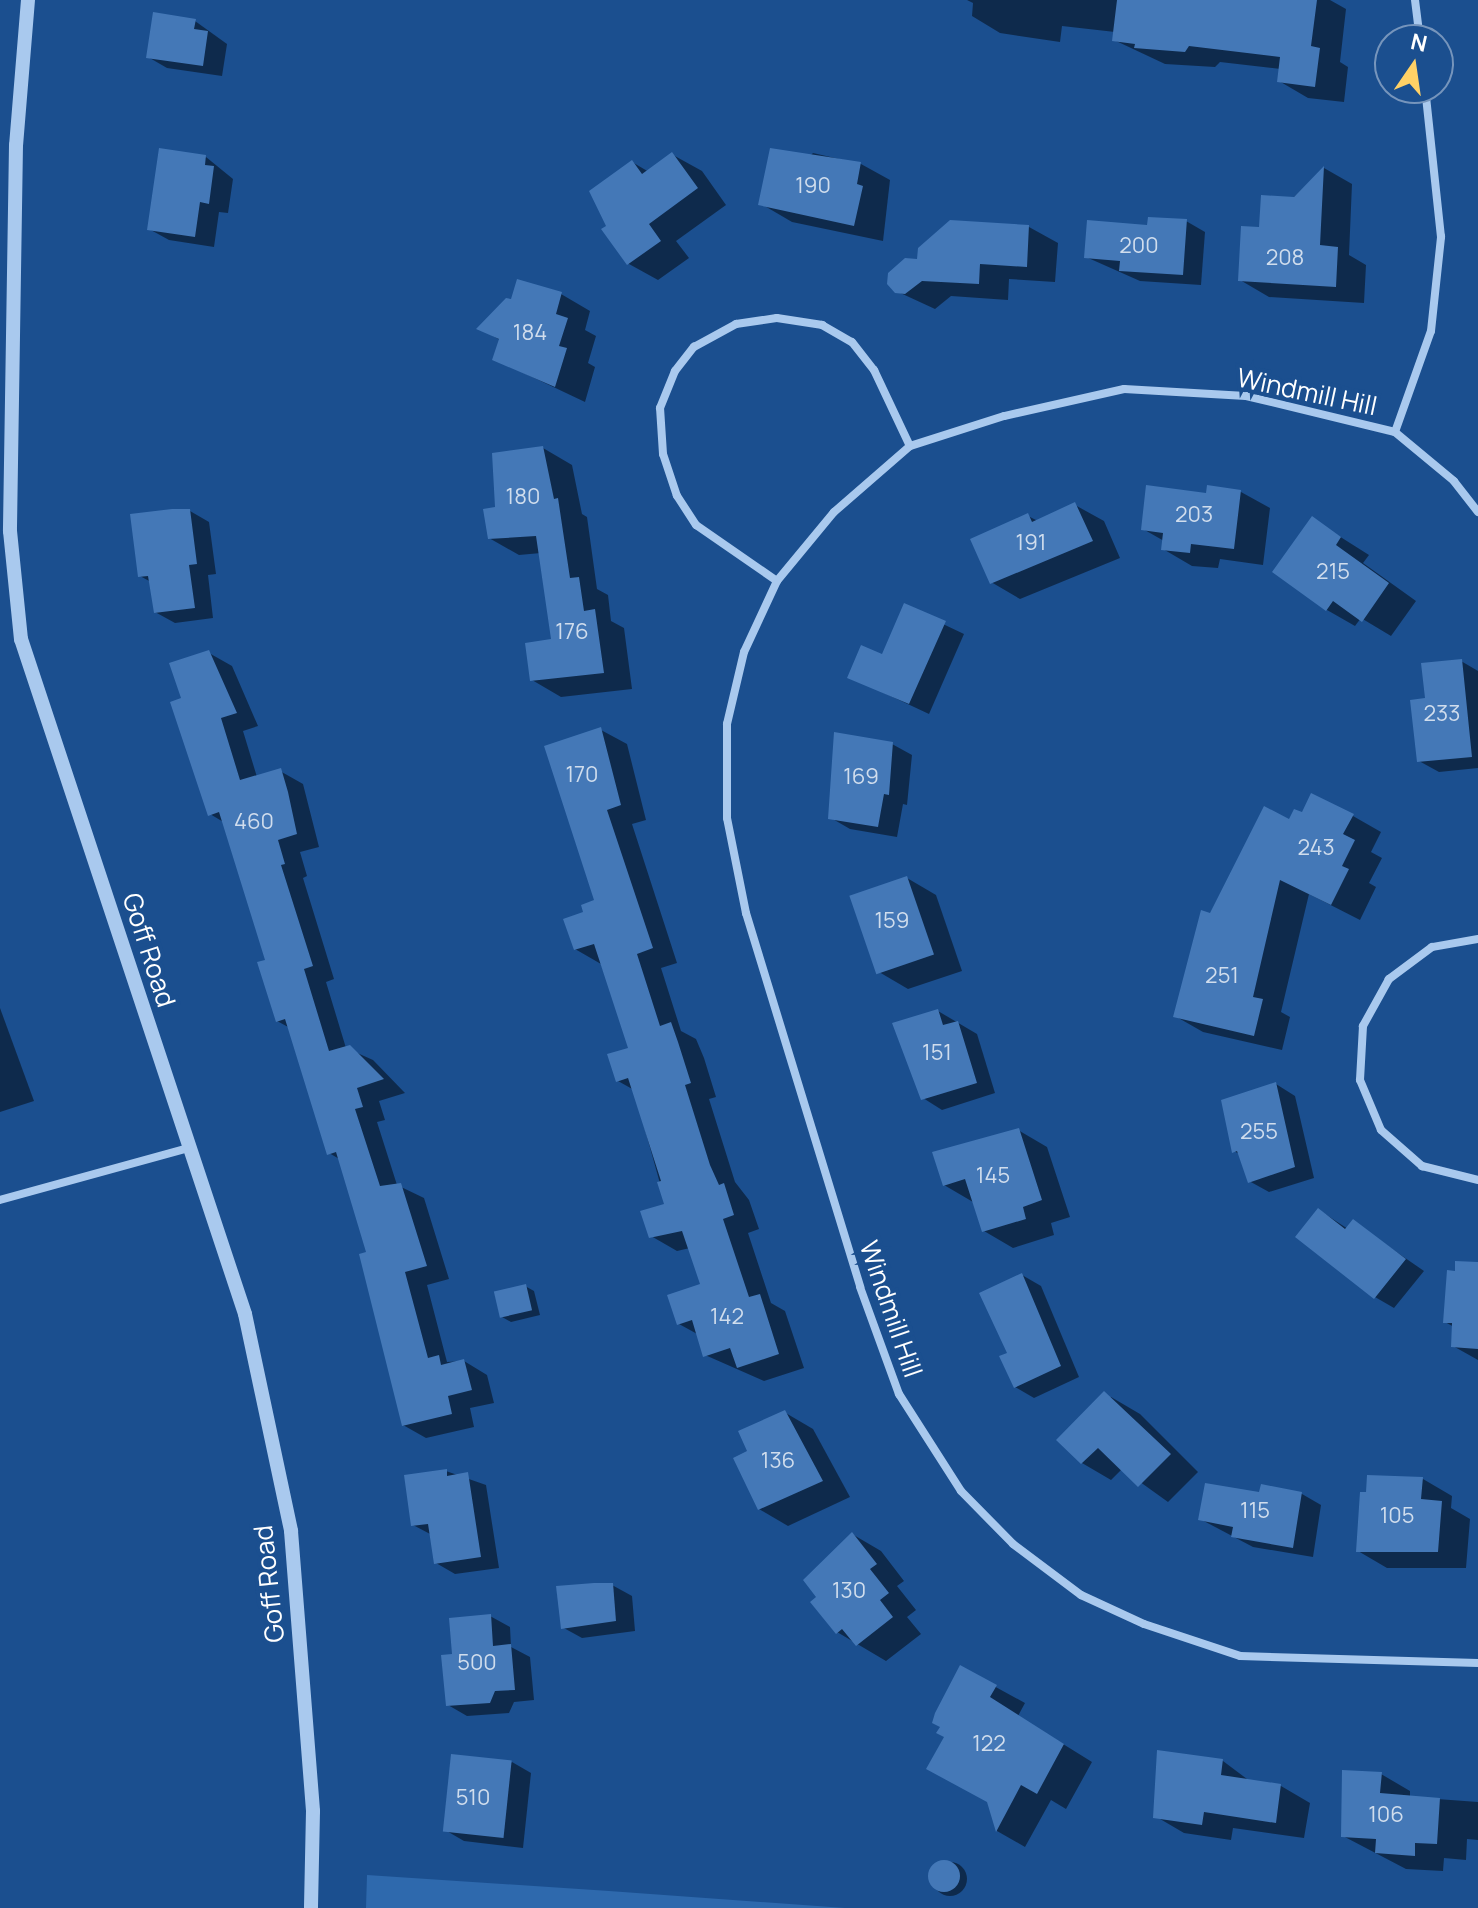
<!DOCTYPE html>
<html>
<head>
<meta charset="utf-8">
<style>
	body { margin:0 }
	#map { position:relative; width:1478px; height:1908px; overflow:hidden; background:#1b4f8f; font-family:Manrope,sans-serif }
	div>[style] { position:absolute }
	.green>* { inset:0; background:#2e69ad }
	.shadow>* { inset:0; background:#0007 }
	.round { border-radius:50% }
	.building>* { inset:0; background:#4478b7; transform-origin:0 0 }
	.minor>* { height:8px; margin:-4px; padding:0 4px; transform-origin:4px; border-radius:4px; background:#a9c9ee }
	.tertiary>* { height:14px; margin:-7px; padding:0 7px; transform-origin:7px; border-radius:7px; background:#a9c9ee }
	span { translate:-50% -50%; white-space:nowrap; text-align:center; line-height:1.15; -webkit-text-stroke:8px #1b4f8f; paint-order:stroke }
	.number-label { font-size:22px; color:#d0dded }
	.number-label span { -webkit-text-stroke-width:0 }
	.street-label { font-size:26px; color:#fff }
	.north { position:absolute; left:1374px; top:24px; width:80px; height:80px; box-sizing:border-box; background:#1b4f8f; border:2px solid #7695bc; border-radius:50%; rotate:13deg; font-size:22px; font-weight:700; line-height:32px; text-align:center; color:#fff }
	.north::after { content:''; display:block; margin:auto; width:28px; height:36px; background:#ffd166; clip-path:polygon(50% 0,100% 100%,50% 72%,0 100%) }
</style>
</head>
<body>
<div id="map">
	<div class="green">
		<i style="clip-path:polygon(367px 1875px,609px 1891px,845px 1908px,366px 1908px)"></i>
	</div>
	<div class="shadow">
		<i style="clip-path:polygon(967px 0,1330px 0,1346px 9px,1340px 62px,1348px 67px,1344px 102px,1308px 98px,1279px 81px,1281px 69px,1220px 62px,1215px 67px,1165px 64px,1114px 40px,1115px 32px,1062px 26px,1060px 42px,1000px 33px,972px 16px,973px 3px)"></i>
		<i style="clip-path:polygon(195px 21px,227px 44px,222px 76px,167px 68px,148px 57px)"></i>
		<i style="clip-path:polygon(813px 153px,861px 164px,890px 180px,883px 241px,792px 222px,763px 205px)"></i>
		<i style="clip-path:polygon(673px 155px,702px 171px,726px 205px,676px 241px,689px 258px,658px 280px,629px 264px,609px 226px,632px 162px,649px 172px)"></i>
		<i style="clip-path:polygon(206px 157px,233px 179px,228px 213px,219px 212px,214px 247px,169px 240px,149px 229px)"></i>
		<i style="clip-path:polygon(1324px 168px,1352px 184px,1349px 255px,1366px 265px,1364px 303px,1269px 297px,1240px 280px,1261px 229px)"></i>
		<i style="clip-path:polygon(1186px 221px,1205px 232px,1201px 285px,1140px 281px,1086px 257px,1149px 227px)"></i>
		<i style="clip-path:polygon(1029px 227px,1058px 243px,1055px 282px,1009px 279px,1008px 300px,951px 296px,935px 309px,896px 291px,919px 261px)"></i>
		<i style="clip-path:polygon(561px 294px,590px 311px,585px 330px,596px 336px,588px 363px,595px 367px,585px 402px,494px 359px,500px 340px,479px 328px)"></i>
		<i style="clip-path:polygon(543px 448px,572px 465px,582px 514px,587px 517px,597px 589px,608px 595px,611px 621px,624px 628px,632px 689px,561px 697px,532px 680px,553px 641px,541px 553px,519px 555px,489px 538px,497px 508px)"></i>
		<i style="clip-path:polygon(1241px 492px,1270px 508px,1263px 565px,1220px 559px,1218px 568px,1192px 566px,1163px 549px,1164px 541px,1143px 529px,1208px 495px)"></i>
		<i style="clip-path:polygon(1075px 505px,1104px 521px,1120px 558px,1020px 599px,991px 582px,1028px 516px,1038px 521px)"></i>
		<i style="clip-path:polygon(190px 511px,209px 522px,216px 574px,208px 575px,213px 618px,175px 623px,155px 612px,151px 582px,140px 576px)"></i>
		<i style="clip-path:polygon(1312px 519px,1369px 555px,1363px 563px,1416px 601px,1391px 636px,1361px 618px,1355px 626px,1327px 610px)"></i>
		<i style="clip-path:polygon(905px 606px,964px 634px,929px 714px,850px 677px,883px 657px)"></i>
		<i style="clip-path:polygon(209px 653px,232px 666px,258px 726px,243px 731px,257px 777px,280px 771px,303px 784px,319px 847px,300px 852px,307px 876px,303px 878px,334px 979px,326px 982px,346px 1048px,373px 1060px,405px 1093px,379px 1101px,385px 1120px,377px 1122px,397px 1185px,424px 1198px,449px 1279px,427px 1285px,447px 1362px,464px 1361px,487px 1375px,494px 1403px,470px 1408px,474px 1427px,426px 1438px,403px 1425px,368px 1254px,341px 1160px,329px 1153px,290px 1028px,277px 1021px,268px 961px,225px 823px,210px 814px,184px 699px)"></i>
		<i style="clip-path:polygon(1461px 661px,1478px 671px,1478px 768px,1439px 772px,1419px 761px,1427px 700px)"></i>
		<i style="clip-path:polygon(601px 730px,627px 744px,646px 820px,632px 824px,677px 963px,661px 968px,681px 1031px,696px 1039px,704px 1058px,716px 1097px,709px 1099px,735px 1182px,749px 1200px,759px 1229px,748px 1233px,771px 1303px,785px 1311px,804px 1368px,764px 1381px,705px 1355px,699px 1335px,679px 1324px,702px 1286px,690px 1248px,677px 1251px,651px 1236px,666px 1205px,634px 1090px,618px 1081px,631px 1049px,601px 964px,575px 949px,586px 913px,597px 902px)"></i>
		<i style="clip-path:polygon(892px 744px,912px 755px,907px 805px,903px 804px,897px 837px,850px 829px,831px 818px)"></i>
		<i style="clip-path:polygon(1303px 815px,1353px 816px,1381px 832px,1371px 852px,1382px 858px,1369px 883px,1376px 887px,1360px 920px,1309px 894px,1281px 1012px,1290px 1017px,1282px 1050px,1203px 1032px,1175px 1016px,1211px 915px,1290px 821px)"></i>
		<i style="clip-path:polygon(907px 878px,936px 895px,962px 971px,908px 989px,879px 972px)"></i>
		<i style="clip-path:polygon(0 1008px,34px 1101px,0 1112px)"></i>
		<i style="clip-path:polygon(938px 1011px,977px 1034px,995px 1093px,942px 1110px,923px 1098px)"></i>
		<i style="clip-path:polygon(1276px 1084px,1295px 1096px,1314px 1178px,1269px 1192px,1249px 1181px,1241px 1155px,1234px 1151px)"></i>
		<i style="clip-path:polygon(1018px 1130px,1047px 1147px,1070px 1217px,1051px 1223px,1054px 1235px,1013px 1248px,984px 1231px,973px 1202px,944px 1185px)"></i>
		<i style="clip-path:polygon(1319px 1210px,1348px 1229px,1353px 1222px,1424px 1271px,1394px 1308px,1375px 1297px)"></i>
		<i style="clip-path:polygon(1022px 1275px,1041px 1286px,1079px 1377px,1034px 1398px,1015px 1387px,1010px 1354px)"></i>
		<i style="clip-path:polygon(1478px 1277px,1478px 1360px,1453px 1346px,1454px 1327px,1445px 1322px)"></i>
		<i style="clip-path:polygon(525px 1286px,534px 1291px,540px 1315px,511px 1322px,502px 1317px)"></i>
		<i style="clip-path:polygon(1111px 1397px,1140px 1414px,1198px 1472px,1168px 1502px,1122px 1469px,1111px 1480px,1082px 1463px,1058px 1440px)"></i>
		<i style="clip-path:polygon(784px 1412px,813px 1429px,850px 1497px,788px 1526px,759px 1509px,750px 1452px)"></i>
		<i style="clip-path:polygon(446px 1471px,486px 1485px,499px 1568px,455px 1574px,436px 1563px,432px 1535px,413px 1525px)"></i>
		<i style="clip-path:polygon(1423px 1479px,1452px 1496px,1451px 1508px,1470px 1519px,1466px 1568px,1387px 1568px,1358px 1551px)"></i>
		<i style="clip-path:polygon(1261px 1494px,1302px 1494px,1321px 1505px,1313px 1557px,1253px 1547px,1200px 1519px)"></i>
		<i style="clip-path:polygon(852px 1534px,881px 1551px,904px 1581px,897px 1586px,916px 1610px,907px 1617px,921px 1634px,886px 1661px,837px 1632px,819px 1597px)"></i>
		<i style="clip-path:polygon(612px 1585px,632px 1596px,635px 1631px,582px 1638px,562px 1627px)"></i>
		<i style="clip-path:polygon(490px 1616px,510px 1627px,511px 1647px,530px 1657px,534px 1700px,514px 1702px,509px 1713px,467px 1716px,448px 1705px,454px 1655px)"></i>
		<i style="clip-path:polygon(961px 1668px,1025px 1703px,1018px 1716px,1092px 1762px,1066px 1809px,1051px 1800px,1025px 1847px,997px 1831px,989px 1802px,946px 1737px)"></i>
		<i style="clip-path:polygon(1159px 1752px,1223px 1761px,1251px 1782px,1281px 1786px,1310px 1803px,1304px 1838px,1233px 1828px,1231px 1840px,1184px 1833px,1155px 1816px)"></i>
		<i style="clip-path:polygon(512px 1762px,531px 1773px,523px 1848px,464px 1841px,445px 1830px)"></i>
		<i style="clip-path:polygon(1381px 1774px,1410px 1791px,1410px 1797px,1478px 1802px,1478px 1840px,1467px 1839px,1466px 1860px,1444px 1858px,1443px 1871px,1406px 1869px,1343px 1836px)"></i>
		<i class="round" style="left:933px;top:1862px;width:34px;height:34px"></i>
	</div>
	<div class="building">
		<i style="clip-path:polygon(1117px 0,1317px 0,1311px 46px,1320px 48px,1315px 87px,1277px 82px,1280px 57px,1189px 46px,1185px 52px,1134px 48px,1135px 44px,1112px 41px)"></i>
		<i style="clip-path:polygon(153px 12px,196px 19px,194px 29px,208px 31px,203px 66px,146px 58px)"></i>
		<i style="clip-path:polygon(159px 148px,206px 155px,205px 165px,214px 166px,209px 204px,200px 202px,195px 237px,147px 230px)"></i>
		<i style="clip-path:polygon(770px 148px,861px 162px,857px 184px,863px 186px,854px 226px,758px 205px)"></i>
		<i style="clip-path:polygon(672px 152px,698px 188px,649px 224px,661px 241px,627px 265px,601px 229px,606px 226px,589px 191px,632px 160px,642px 174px)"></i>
		<i style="clip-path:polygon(1324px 166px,1320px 245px,1338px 247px,1336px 287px,1238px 281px,1241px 226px,1259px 227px,1261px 195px,1294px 197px)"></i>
		<i style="clip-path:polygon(1148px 217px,1187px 219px,1183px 275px,1119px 271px,1120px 261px,1084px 258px,1087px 220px,1147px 225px)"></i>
		<i style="clip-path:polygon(950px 220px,1029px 225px,1027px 267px,980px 264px,979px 284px,922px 281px,905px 294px,895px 293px,887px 284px,888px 273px,905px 258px,917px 259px,918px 248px)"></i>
		<i style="clip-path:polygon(517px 279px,562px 292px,556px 314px,568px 318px,559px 346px,567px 348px,555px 387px,492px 360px,499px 339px,476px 329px,506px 298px,511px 299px)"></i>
		<i style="clip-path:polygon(543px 446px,554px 499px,558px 498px,570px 578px,579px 577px,584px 611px,595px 609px,604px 673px,530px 681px,525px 643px,551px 639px,536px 536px,488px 539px,483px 509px,495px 507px,492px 453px)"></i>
		<i style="clip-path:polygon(1146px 485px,1206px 493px,1207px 485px,1241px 490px,1234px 549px,1191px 544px,1190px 553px,1161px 550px,1163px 533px,1141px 530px)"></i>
		<i style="clip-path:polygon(1075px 502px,1093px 541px,990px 584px,970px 539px,1028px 513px,1032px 522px)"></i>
		<i style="clip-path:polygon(172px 509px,190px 509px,197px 564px,189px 565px,195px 608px,154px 613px,148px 576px,138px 577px,130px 514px)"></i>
		<i style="clip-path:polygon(1312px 516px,1341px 537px,1336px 545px,1389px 583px,1362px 622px,1333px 601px,1326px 611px,1272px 572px)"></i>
		<i style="clip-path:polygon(904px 603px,946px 621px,909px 704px,847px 678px,861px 645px,882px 654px)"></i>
		<i style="clip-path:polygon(209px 650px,237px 713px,221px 718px,240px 780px,281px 768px,288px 792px,297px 834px,278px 840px,285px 864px,281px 865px,313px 966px,304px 969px,329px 1051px,350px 1045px,384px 1079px,357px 1088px,363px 1107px,355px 1109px,380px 1186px,401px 1183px,427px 1266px,405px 1272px,428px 1358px,439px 1355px,441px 1365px,464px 1359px,472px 1390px,448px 1396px,452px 1414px,402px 1426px,359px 1254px,366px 1252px,336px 1152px,327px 1155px,285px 1019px,276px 1022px,257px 962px,265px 960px,219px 812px,208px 816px,170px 702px,181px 698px,169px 663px)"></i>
		<i style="clip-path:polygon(1462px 659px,1472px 757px,1417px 762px,1410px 700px,1425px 698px,1421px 663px)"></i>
		<i style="clip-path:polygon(601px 727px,621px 805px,607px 810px,653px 948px,637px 954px,660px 1026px,671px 1022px,678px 1042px,691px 1083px,685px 1085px,710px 1165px,719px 1185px,724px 1183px,734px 1215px,723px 1219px,749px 1297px,760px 1294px,779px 1354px,737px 1368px,730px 1348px,703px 1357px,692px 1320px,677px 1325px,667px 1295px,700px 1284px,682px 1231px,649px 1238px,640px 1211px,664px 1204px,657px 1182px,661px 1181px,628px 1078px,616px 1082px,607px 1054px,628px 1048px,594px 944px,574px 950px,563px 919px,583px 912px,581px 905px,594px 900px,544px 746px)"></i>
		<i style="clip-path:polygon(834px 732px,893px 742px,889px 795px,884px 794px,878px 827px,828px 819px)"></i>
		<i style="clip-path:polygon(1311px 793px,1354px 814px,1343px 834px,1355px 840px,1342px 866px,1349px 869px,1331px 905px,1280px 880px,1253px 997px,1263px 999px,1254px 1036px,1173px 1017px,1201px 910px,1210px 913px,1264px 806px,1289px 819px,1294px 809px,1302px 812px)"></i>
		<i style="left:907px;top:876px;width:83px;height:61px;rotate:71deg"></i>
		<i style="clip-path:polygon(938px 1009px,943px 1025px,958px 1021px,977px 1083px,921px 1100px,892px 1023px)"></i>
		<i style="clip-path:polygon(1276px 1082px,1295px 1167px,1248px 1183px,1237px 1151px,1232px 1153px,1221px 1100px)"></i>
		<i style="clip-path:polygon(1019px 1128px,1042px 1200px,1023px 1207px,1026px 1219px,982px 1232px,965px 1179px,943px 1186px,932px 1152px)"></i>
		<i style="clip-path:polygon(1318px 1208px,1345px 1229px,1353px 1219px,1406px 1259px,1374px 1299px,1295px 1237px)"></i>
		<i style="clip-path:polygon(1455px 1261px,1478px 1262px,1478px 1349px,1451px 1347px,1452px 1323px,1443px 1323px,1447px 1270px,1455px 1271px)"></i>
		<i style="clip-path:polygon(1022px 1273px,1061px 1366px,1014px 1388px,999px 1356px,1007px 1353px,979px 1293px)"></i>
		<i style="left:526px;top:1284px;width:27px;height:33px;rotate:77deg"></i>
		<i style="clip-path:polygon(1104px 1391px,1171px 1454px,1138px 1487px,1098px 1448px,1081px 1464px,1056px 1440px)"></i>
		<i style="clip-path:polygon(785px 1410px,823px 1481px,758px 1510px,733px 1458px,747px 1451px,738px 1431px)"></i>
		<i style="clip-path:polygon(447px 1469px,447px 1476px,468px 1472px,481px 1557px,434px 1564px,428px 1524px,411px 1526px,404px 1475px)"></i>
		<i style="clip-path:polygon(1367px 1475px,1423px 1477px,1421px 1499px,1442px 1501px,1438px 1552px,1356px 1552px,1360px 1492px,1366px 1492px)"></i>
		<i style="clip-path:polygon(1205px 1483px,1259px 1492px,1261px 1484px,1302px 1492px,1293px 1548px,1231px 1537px,1233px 1527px,1198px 1520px)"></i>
		<i style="clip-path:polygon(852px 1532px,877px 1564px,870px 1569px,889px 1593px,880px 1600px,893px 1617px,856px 1646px,842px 1629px,836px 1634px,810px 1602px,816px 1597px,803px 1580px)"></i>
		<i style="clip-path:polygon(594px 1583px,613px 1583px,616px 1621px,561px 1629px,556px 1586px)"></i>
		<i style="clip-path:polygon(491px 1614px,493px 1646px,511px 1644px,515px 1690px,495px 1691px,490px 1703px,446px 1706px,441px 1655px,452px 1654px,449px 1618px)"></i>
		<i style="clip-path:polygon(960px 1665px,997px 1685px,990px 1697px,1064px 1744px,1037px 1794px,1021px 1785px,996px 1832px,987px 1802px,926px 1769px,944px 1737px,936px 1733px,940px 1727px,932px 1723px,935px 1713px)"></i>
		<i style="clip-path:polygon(1157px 1750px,1223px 1759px,1221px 1775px,1281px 1784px,1276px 1823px,1204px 1812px,1202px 1825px,1153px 1818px)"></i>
		<i style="left:451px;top:1754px;width:61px;height:78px;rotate:6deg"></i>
		<i style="clip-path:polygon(1342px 1770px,1382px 1772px,1380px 1793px,1440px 1798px,1437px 1844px,1415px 1843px,1415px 1856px,1375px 1853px,1376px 1839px,1341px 1837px)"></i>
		<i class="round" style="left:928px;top:1860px;width:32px;height:32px"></i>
	</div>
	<div class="minor">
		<i style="left:1415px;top:0;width:40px;rotate:82.9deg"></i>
		<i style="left:1395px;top:432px;width:107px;rotate:-70.4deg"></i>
		<i style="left:1431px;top:331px;width:95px;rotate:-83.9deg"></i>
		<i style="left:1441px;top:237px;width:150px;rotate:-96.1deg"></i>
		<i style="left:1478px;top:512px;width:39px;rotate:-128deg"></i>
		<i style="left:1454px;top:481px;width:77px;rotate:-140.3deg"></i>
		<i style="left:1395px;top:432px;width:153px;rotate:-166.4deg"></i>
		<i style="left:1246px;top:396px;width:122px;rotate:-176.7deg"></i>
		<i style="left:1124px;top:389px;width:123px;rotate:167.3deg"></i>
		<i style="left:1004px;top:416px;width:99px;rotate:162.3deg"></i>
		<i style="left:910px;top:446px;width:101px;rotate:139deg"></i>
		<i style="left:834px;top:512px;width:89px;rotate:129.6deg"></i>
		<i style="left:777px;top:581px;width:78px;rotate:114.9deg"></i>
		<i style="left:744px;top:652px;width:74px;rotate:103.3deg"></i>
		<i style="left:727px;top:724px;width:94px;rotate:90deg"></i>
		<i style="left:727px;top:818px;width:97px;rotate:78.7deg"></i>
		<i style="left:746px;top:913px;width:391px;rotate:73deg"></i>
		<i style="left:860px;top:1287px;width:114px;rotate:70deg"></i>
		<i style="left:899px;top:1394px;width:115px;rotate:57.4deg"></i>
		<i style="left:961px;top:1491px;width:74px;rotate:45.5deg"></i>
		<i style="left:1013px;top:1544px;width:85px;rotate:36.9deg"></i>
		<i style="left:1081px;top:1595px;width:69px;rotate:24.7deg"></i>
		<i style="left:1144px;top:1624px;width:101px;rotate:18.4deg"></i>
		<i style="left:1240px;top:1656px;width:238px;rotate:1.7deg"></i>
		<i style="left:777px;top:581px;width:98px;rotate:-145.3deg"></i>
		<i style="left:696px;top:525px;width:35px;rotate:-123deg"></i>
		<i style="left:677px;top:496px;width:44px;rotate:-108.4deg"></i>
		<i style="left:663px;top:454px;width:46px;rotate:-93.7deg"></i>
		<i style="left:660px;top:408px;width:40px;rotate:-68deg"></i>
		<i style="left:675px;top:371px;width:31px;rotate:-52deg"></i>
		<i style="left:694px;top:347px;width:48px;rotate:-28.7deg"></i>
		<i style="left:736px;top:324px;width:41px;rotate:-8.3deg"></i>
		<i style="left:777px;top:318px;width:46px;rotate:8.8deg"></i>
		<i style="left:822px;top:325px;width:34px;rotate:30deg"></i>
		<i style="left:852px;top:342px;width:36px;rotate:52deg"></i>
		<i style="left:874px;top:370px;width:84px;rotate:64.7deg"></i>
		<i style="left:1478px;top:939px;width:47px;rotate:170.1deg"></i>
		<i style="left:1432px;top:947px;width:54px;rotate:143.3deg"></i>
		<i style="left:1389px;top:979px;width:54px;rotate:119deg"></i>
		<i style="left:1363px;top:1026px;width:54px;rotate:93.2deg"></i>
		<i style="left:1360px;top:1080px;width:54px;rotate:67.2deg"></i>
		<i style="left:1381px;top:1130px;width:55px;rotate:41.3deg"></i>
		<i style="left:1422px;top:1166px;width:58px;rotate:14deg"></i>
		<i style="left:0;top:1200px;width:196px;rotate:-15.4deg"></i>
	</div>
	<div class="tertiary">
		<i style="left:28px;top:0;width:145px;rotate:94.7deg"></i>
		<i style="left:16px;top:145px;width:386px;rotate:90.9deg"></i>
		<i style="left:10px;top:531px;width:109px;rotate:84.2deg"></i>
		<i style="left:21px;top:639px;width:711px;rotate:71.64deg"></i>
		<i style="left:245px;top:1314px;width:222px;rotate:78deg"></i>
		<i style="left:291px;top:1531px;width:281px;rotate:85.5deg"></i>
		<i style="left:313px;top:1811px;width:97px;rotate:91.2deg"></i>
	</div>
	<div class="number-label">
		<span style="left:813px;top:186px">190</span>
		<span style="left:1139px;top:246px">200</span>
		<span style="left:1285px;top:258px">208</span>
		<span style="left:530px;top:333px">184</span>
		<span style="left:523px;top:497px">180</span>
		<span style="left:1194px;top:515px">203</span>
		<span style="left:1031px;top:543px">191</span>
		<span style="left:1333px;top:572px">215</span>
		<span style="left:572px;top:632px">176</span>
		<span style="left:1442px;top:714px">233</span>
		<span style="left:582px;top:775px">170</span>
		<span style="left:861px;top:777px">169</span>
		<span style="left:254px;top:822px">460</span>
		<span style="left:1316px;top:848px">243</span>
		<span style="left:892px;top:921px">159</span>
		<span style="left:1222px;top:976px">251</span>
		<span style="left:937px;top:1053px">151</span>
		<span style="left:1259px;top:1132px">255</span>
		<span style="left:993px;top:1176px">145</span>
		<span style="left:727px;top:1317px">142</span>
		<span style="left:778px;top:1461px">136</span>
		<span style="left:1255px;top:1511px">115</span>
		<span style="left:1397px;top:1516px">105</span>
		<span style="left:849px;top:1591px">130</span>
		<span style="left:477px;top:1663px">500</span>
		<span style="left:989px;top:1744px">122</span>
		<span style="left:473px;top:1798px">510</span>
		<span style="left:1386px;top:1815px">106</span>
	</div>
	<div class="street-label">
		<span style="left:1307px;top:392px;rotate:12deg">Windmill Hill</span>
		<span style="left:149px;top:950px;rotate:72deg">Goff Road</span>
		<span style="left:891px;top:1309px;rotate:71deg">Windmill Hill</span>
		<span style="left:269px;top:1584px;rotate:-96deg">Goff Road</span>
	</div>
	<div class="north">N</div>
</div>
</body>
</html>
